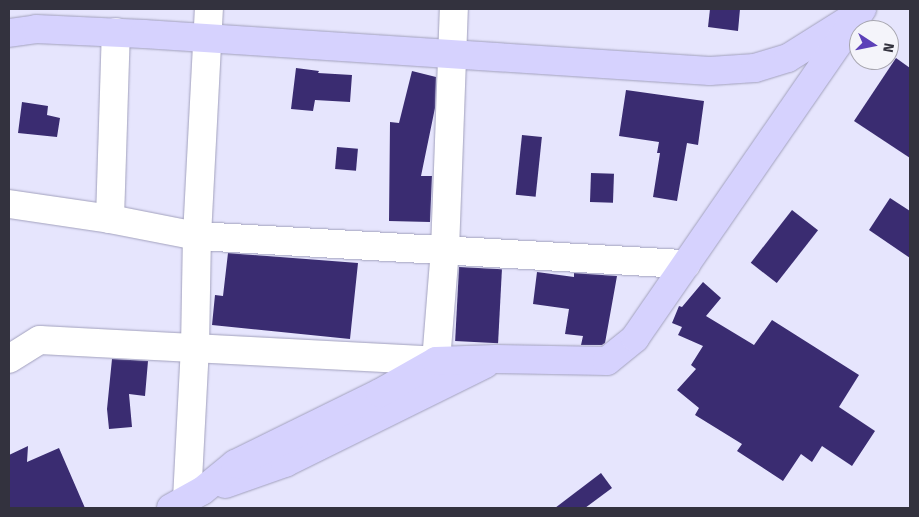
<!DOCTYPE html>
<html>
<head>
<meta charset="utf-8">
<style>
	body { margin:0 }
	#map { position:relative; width:919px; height:517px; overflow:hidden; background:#e6e5fd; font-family:"Fira Sans",sans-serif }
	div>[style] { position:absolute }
	.building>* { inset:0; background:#3a2c71; transform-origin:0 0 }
	.roads { filter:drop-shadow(0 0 1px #a2a1bd) drop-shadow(0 0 1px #a2a1bd) }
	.street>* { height:28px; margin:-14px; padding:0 14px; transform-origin:14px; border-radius:14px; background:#fff }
	.primary>* { height:28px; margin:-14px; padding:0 14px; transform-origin:14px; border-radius:14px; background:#d6d2fe }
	span { translate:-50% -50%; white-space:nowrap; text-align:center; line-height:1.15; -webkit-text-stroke:5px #f4f4fa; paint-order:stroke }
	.frame { position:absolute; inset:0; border:10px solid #33323e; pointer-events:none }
	.north { position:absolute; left:849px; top:20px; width:50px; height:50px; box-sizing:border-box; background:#f4f4fa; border:1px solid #a7a6af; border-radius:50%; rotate:101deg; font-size:14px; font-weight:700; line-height:20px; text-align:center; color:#33323e }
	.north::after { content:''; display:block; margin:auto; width:18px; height:22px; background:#5c40b8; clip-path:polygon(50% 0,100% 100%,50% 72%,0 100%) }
</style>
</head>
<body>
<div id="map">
	<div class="building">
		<i style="clip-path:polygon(710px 9px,740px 9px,738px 31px,708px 27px)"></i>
		<i style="clip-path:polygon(896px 58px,910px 68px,910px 158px,854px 121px)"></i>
		<i style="clip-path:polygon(296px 68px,319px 71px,318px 73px,352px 75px,350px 102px,315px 100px,313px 111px,291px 109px)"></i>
		<i style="clip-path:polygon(412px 71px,436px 77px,435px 108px,421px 176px,432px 176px,430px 222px,389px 221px,390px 122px,399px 123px)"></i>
		<i style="clip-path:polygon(626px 90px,704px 101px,698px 145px,687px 143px,677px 201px,653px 197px,660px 153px,657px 153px,659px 142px,619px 136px)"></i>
		<i style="clip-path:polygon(22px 102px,48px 106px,47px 115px,60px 118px,57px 137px,18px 133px)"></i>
		<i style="left:522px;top:135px;width:20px;height:60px;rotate:6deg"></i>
		<i style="left:337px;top:147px;width:21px;height:22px;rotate:5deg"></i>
		<i style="left:591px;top:173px;width:23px;height:29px;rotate:2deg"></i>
		<i style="clip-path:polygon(890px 198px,910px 211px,910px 258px,869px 230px)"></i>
		<i style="left:792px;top:210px;width:33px;height:67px;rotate:38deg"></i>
		<i style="clip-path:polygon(228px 253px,358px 263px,350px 339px,212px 325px,215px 295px,223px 296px)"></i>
		<i style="left:459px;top:267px;width:43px;height:74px;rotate:3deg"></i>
		<i style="clip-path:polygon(537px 272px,574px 277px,574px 273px,617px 276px,605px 343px,602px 345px,581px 345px,583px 336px,565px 334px,569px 309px,533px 304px)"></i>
		<i style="clip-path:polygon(703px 282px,721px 298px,706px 316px,754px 345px,772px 320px,859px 375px,839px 407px,875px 431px,852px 466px,822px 446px,812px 462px,801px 454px,783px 481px,737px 451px,742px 444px,695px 415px,699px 408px,677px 390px,696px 369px,691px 365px,703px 346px,678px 335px,682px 327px,672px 323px,679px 306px,682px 307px)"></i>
		<i style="clip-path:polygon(112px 359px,148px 361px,145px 396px,129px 394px,132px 427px,109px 429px,107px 409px)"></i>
		<i style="clip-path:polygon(28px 446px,27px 462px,59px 448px,85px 508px,9px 508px,9px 455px)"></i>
		<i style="clip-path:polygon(601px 473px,612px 488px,585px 508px,555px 508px)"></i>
	</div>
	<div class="roads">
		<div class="street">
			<i style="left:9px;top:204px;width:102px;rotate:8.4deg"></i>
			<i style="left:110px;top:219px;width:89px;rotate:11.1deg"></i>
			<i style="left:197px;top:236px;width:490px;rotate:3.3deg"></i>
			<i style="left:110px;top:219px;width:187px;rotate:-88.2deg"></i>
			<i style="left:9px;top:359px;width:36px;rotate:-32deg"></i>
			<i style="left:40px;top:340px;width:397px;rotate:3deg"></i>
			<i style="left:436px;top:361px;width:111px;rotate:-85.4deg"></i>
			<i style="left:445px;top:250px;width:241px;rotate:-87.9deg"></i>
			<i style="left:187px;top:499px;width:151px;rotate:-87deg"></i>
			<i style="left:195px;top:348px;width:112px;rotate:-89deg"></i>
			<i style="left:197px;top:236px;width:227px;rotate:-87deg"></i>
		</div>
		<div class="primary">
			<i style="left:9px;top:33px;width:27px;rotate:-8deg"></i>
			<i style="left:36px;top:29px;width:108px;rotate:2.7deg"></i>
			<i style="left:144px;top:34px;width:567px;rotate:3.74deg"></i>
			<i style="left:710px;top:71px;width:45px;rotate:-3.8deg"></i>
			<i style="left:755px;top:68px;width:34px;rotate:-17deg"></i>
			<i style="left:788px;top:58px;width:70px;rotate:-32.1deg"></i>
			<i style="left:225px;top:484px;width:64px;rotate:-19.3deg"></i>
			<i style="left:285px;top:463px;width:223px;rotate:-26.3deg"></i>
			<i style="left:171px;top:508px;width:35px;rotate:-29deg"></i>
			<i style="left:202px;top:491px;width:43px;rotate:-39.3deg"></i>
			<i style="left:235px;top:464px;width:161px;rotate:-26.1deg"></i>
			<i style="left:380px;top:393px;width:64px;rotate:-29.7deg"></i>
			<i style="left:436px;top:361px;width:60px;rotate:-1.9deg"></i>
			<i style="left:496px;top:359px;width:111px;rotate:1deg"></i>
			<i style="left:607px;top:361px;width:36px;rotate:-39deg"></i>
			<i style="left:635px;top:338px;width:400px;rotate:-55.4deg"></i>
		</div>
	</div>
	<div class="frame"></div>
	<div class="north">N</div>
</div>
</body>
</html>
